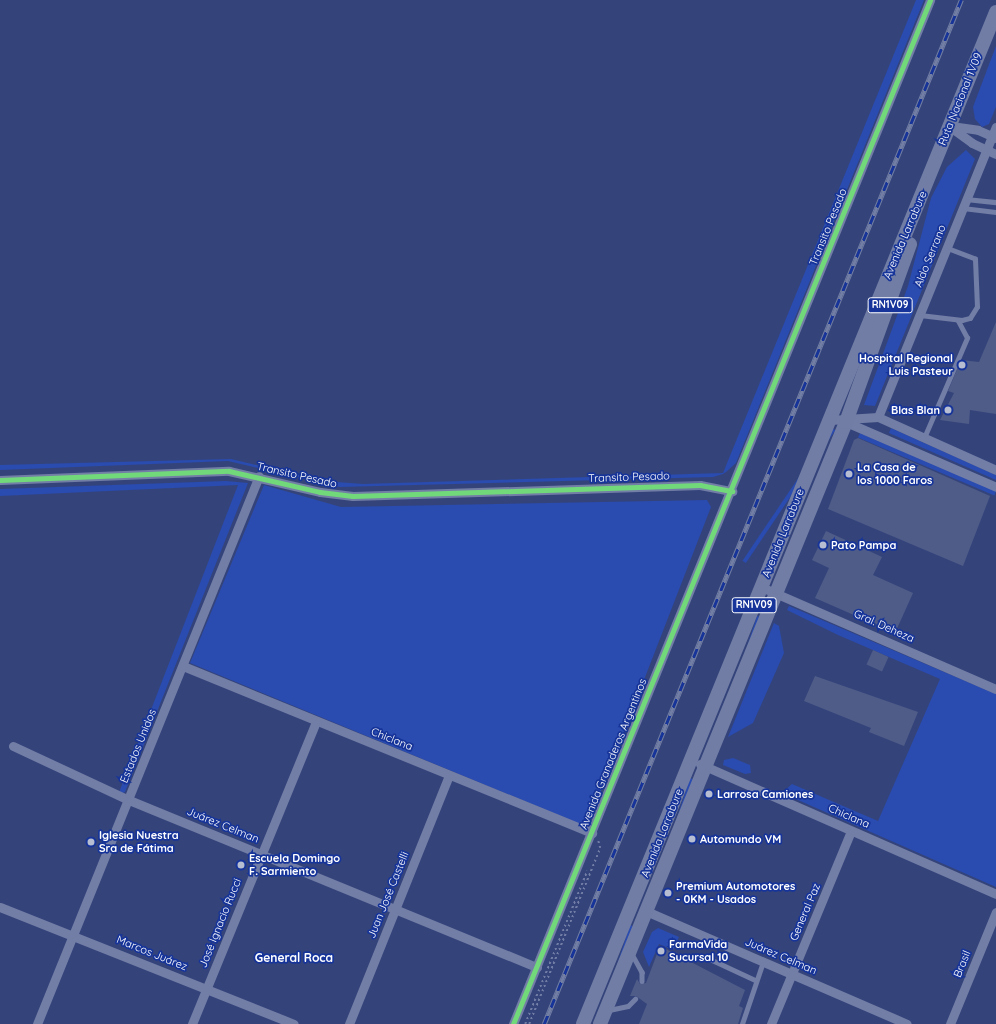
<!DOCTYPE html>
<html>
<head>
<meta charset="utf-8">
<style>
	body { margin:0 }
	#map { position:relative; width:996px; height:1024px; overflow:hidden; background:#34447b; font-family:Quicksand,sans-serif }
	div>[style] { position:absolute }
	.green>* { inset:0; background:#2a4baf; transform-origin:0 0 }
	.building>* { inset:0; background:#4f5c88; transform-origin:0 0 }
	.path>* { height:1.5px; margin-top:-0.75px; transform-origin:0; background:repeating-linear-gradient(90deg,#737ea6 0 2px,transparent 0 5px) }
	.service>* { height:4.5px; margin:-2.25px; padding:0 2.25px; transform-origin:2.25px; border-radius:2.25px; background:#737ea6 }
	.minor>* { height:9px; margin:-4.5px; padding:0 4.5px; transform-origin:4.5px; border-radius:4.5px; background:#737ea6 }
	.primary>* { height:14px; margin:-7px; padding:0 7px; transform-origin:7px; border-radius:7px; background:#717da4 }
	.rail>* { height:4.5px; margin-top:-2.25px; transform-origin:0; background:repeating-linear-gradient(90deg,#163499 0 9px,#727ea4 0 18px); box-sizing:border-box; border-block:1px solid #727ea4 }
	.cycleway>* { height:5px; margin:-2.5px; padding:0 2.5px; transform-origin:2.5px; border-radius:2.5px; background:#71d979 }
	.dots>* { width:11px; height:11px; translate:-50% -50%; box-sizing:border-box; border:2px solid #163499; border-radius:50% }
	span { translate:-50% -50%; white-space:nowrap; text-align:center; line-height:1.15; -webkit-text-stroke:3.5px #163499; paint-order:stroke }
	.shield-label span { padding:1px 3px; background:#163499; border:1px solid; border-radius:3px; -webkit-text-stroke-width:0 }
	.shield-label { font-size:10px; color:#fff; font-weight:700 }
	.street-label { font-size:11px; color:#fff }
	.poi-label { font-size:11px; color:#fff; font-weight:700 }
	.right { translate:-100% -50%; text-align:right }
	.left { translate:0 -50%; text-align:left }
	.neighbourhood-label { font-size:12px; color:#fff; font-weight:700 }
</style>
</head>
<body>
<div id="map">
	<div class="green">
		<i style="clip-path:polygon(916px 0,924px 0,736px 463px,726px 472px,723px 474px,713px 477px,340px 487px,228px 461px,0 470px,0 465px,231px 459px,323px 481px,363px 484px,723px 473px)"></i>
		<i style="clip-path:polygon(996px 46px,996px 107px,989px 124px,982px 127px,975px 119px,973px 107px)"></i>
		<i style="clip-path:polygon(966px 150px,975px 159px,875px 406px,864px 405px,908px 286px,931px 198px,947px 167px)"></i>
		<i style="left:832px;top:428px;width:4px;height:160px;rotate:34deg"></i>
		<i style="clip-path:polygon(891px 428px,996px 475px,996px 480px,889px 433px)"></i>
		<i style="left:860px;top:433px;width:148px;height:5px;rotate:23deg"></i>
		<i style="clip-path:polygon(226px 481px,248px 483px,125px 792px,118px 795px,238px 485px,0 496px,0 489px)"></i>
		<i style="clip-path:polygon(264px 485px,341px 507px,707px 500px,711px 507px,587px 827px,190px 663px)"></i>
		<i style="clip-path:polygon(789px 606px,996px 694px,996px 887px,782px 793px,792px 784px,878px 821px,940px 679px,838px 635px,787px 610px)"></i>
		<i style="left:757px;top:616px;width:3px;height:149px;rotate:18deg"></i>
		<i style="clip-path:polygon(774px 623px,779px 626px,784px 653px,753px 723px,728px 737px)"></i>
		<i style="clip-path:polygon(733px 758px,750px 765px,751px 773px,745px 774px,723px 765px,724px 760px)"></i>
		<i style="left:690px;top:778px;width:3px;height:137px;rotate:18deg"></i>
		<i style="left:630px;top:925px;width:3px;height:107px;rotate:18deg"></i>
		<i style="clip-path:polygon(658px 928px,679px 937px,673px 950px,659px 944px,649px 967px,643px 952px,652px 932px)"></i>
	</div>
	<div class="building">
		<i style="clip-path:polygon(996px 322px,996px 414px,970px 410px,969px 424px,940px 420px,954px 393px,948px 391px,961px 360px,979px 362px)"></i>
		<i style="clip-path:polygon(858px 438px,990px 496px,963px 566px,828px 509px,854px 440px)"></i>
		<i style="clip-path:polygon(826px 531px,882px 557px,873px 575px,913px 593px,895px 633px,815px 598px,829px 568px,812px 560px)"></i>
		<i style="left:873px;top:650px;width:17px;height:16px;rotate:24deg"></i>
		<i style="clip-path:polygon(815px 676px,918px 712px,904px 746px,869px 732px,871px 728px,804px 701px)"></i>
		<i style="clip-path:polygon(660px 946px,745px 990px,739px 1006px,743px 1008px,738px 1024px,639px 1024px,647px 1004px,636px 996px,630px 996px,637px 979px,640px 984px,646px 983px)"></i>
	</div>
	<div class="path">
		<i style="left:525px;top:1024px;width:165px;rotate:-67.9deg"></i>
		<i style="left:529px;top:1024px;width:190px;rotate:-68deg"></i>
		<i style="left:600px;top:848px;width:7px;rotate:-106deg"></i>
	</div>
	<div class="service">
		<i style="left:966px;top:199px;width:30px;rotate:6deg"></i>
		<i style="left:963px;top:208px;width:33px;rotate:7deg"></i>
		<i style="left:920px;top:315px;width:42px;rotate:6.8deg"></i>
		<i style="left:962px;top:320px;width:8px;rotate:-14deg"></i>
		<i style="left:970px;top:318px;width:13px;rotate:-58deg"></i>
		<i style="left:977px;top:307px;width:48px;rotate:-92.4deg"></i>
		<i style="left:975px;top:259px;width:31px;rotate:-159deg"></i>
		<i style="left:924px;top:438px;width:109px;rotate:-66.7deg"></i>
		<i style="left:967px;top:338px;width:19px;rotate:-118deg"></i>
		<i style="left:632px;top:954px;width:21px;rotate:61deg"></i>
		<i style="left:642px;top:972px;width:9px;rotate:90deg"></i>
		<i style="left:710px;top:959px;width:50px;rotate:25deg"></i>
		<i style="left:609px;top:1010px;width:19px;rotate:-12deg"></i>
		<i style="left:628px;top:1006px;width:10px;rotate:-45deg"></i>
		<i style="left:742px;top:1024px;width:65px;rotate:-71.3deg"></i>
	</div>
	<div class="minor">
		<i style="left:949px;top:126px;width:29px;rotate:36deg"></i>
		<i style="left:972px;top:143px;width:26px;rotate:25deg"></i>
		<i style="left:951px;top:126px;width:27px;rotate:8deg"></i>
		<i style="left:978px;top:130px;width:20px;rotate:24deg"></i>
		<i style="left:878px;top:417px;width:313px;rotate:-67.9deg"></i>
		<i style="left:878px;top:417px;width:129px;rotate:24.2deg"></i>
		<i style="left:830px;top:420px;width:48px;rotate:-3.6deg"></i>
		<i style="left:846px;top:422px;width:163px;rotate:23.4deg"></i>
		<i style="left:0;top:480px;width:229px;rotate:-2.3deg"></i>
		<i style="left:229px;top:471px;width:93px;rotate:13deg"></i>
		<i style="left:320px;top:492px;width:33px;rotate:7deg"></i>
		<i style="left:353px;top:496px;width:347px;rotate:-1.8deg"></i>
		<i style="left:700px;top:485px;width:33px;rotate:11deg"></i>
		<i style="left:761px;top:587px;width:256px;rotate:23.5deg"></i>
		<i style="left:183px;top:666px;width:442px;rotate:22.2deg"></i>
		<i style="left:13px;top:746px;width:128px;rotate:25deg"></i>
		<i style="left:129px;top:800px;width:441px;rotate:22.3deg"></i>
		<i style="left:700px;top:764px;width:323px;rotate:23.7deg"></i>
		<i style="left:0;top:907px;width:316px;rotate:21.7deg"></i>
		<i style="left:646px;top:911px;width:284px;rotate:23.4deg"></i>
		<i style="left:37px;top:1024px;width:591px;rotate:-67.95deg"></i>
		<i style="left:192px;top:1024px;width:327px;rotate:-67.7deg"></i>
		<i style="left:349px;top:1024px;width:268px;rotate:-68.1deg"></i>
		<i style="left:513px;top:1024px;width:1106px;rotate:-67.84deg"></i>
		<i style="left:771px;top:1024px;width:209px;rotate:-67.5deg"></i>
		<i style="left:950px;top:1024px;width:121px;rotate:-67.7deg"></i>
	</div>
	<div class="primary">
		<i style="left:583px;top:1024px;width:1093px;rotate:-67.8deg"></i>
		<i style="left:600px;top:1024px;width:650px;rotate:-67.77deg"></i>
		<i style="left:846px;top:422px;width:189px;rotate:-70.2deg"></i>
	</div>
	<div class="rail">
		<i style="left:544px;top:1024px;width:1106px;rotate:-67.84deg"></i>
	</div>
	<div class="cycleway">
		<i style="left:0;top:480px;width:229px;rotate:-2.3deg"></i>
		<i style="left:229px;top:471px;width:93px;rotate:13deg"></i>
		<i style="left:320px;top:492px;width:33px;rotate:7deg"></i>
		<i style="left:353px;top:496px;width:347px;rotate:-1.8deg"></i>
		<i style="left:700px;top:485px;width:33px;rotate:11deg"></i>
		<i style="left:513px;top:1024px;width:1106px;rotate:-67.84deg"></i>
	</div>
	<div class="dots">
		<i style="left:962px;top:365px;background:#b8bed1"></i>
		<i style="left:948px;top:410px;background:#b8bed1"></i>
		<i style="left:849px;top:474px;background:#b8bed1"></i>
		<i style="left:823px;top:545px;background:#b8bed1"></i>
		<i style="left:709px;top:794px;background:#b8bed1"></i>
		<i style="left:692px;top:839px;background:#b8bed1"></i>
		<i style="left:91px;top:842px;background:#b8bed1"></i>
		<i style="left:241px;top:865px;background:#b8bed1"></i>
		<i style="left:668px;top:893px;background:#b8bed1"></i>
		<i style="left:661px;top:951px;background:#b8bed1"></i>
	</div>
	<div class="shield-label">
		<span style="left:890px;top:305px">RN1V09</span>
		<span style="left:754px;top:605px">RN1V09</span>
	</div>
	<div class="street-label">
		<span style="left:960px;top:99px;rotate:-68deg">Ruta Nacional 1V09</span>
		<span style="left:828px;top:227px;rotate:-68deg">Transito Pesado</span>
		<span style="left:905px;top:235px;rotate:-67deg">Avenida Larrabure</span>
		<span style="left:930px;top:256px;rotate:-68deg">Aldo Serrano</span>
		<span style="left:297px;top:475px;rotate:13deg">Transito Pesado</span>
		<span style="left:629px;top:477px;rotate:-2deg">Transito Pesado</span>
		<span style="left:783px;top:533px;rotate:-68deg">Avenida Larrabure</span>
		<span style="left:884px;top:626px;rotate:24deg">Gral. Deheza</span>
		<span style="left:392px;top:739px;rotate:22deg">Chiclana</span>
		<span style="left:138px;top:746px;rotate:-68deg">Estados Unidos</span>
		<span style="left:613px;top:754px;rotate:-68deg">Avenida Granaderos Argentinos</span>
		<span style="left:849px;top:816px;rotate:24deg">Chiclana</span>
		<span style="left:223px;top:825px;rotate:22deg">Juárez Celman</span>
		<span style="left:662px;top:833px;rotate:-68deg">Avenida Larrabure</span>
		<span style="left:388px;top:895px;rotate:-68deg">Juan José Castelli</span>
		<span style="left:805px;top:912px;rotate:-67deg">General Paz</span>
		<span style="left:220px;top:923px;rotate:-68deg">José Ignacio Rucci</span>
		<span style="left:152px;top:953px;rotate:22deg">Marcos Juárez</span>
		<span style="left:781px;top:956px;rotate:23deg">Juárez Celman</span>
		<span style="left:962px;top:964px;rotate:-68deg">Brasil</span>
	</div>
	<div class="poi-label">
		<span class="right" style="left:953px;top:365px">Hospital Regional<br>Luis Pasteur</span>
		<span class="right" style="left:940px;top:410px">Blas Blan</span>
		<span class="left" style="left:857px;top:474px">La Casa de<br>los 1000 Faros</span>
		<span class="left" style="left:831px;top:545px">Pato Pampa</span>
		<span class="left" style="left:717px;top:794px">Larrosa Camiones</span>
		<span class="left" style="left:99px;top:842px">Iglesia Nuestra<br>Sra de Fátima</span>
		<span class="left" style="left:700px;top:839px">Automundo VM</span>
		<span class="left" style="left:249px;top:865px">Escuela Domingo<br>F. Sarmiento</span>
		<span class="left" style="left:676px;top:893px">Premium Automotores<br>- 0KM - Usados</span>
		<span class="left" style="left:669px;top:951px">FarmaVida<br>Sucursal 10</span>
	</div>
	<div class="neighbourhood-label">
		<span style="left:294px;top:958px">General Roca</span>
	</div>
</div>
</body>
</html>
